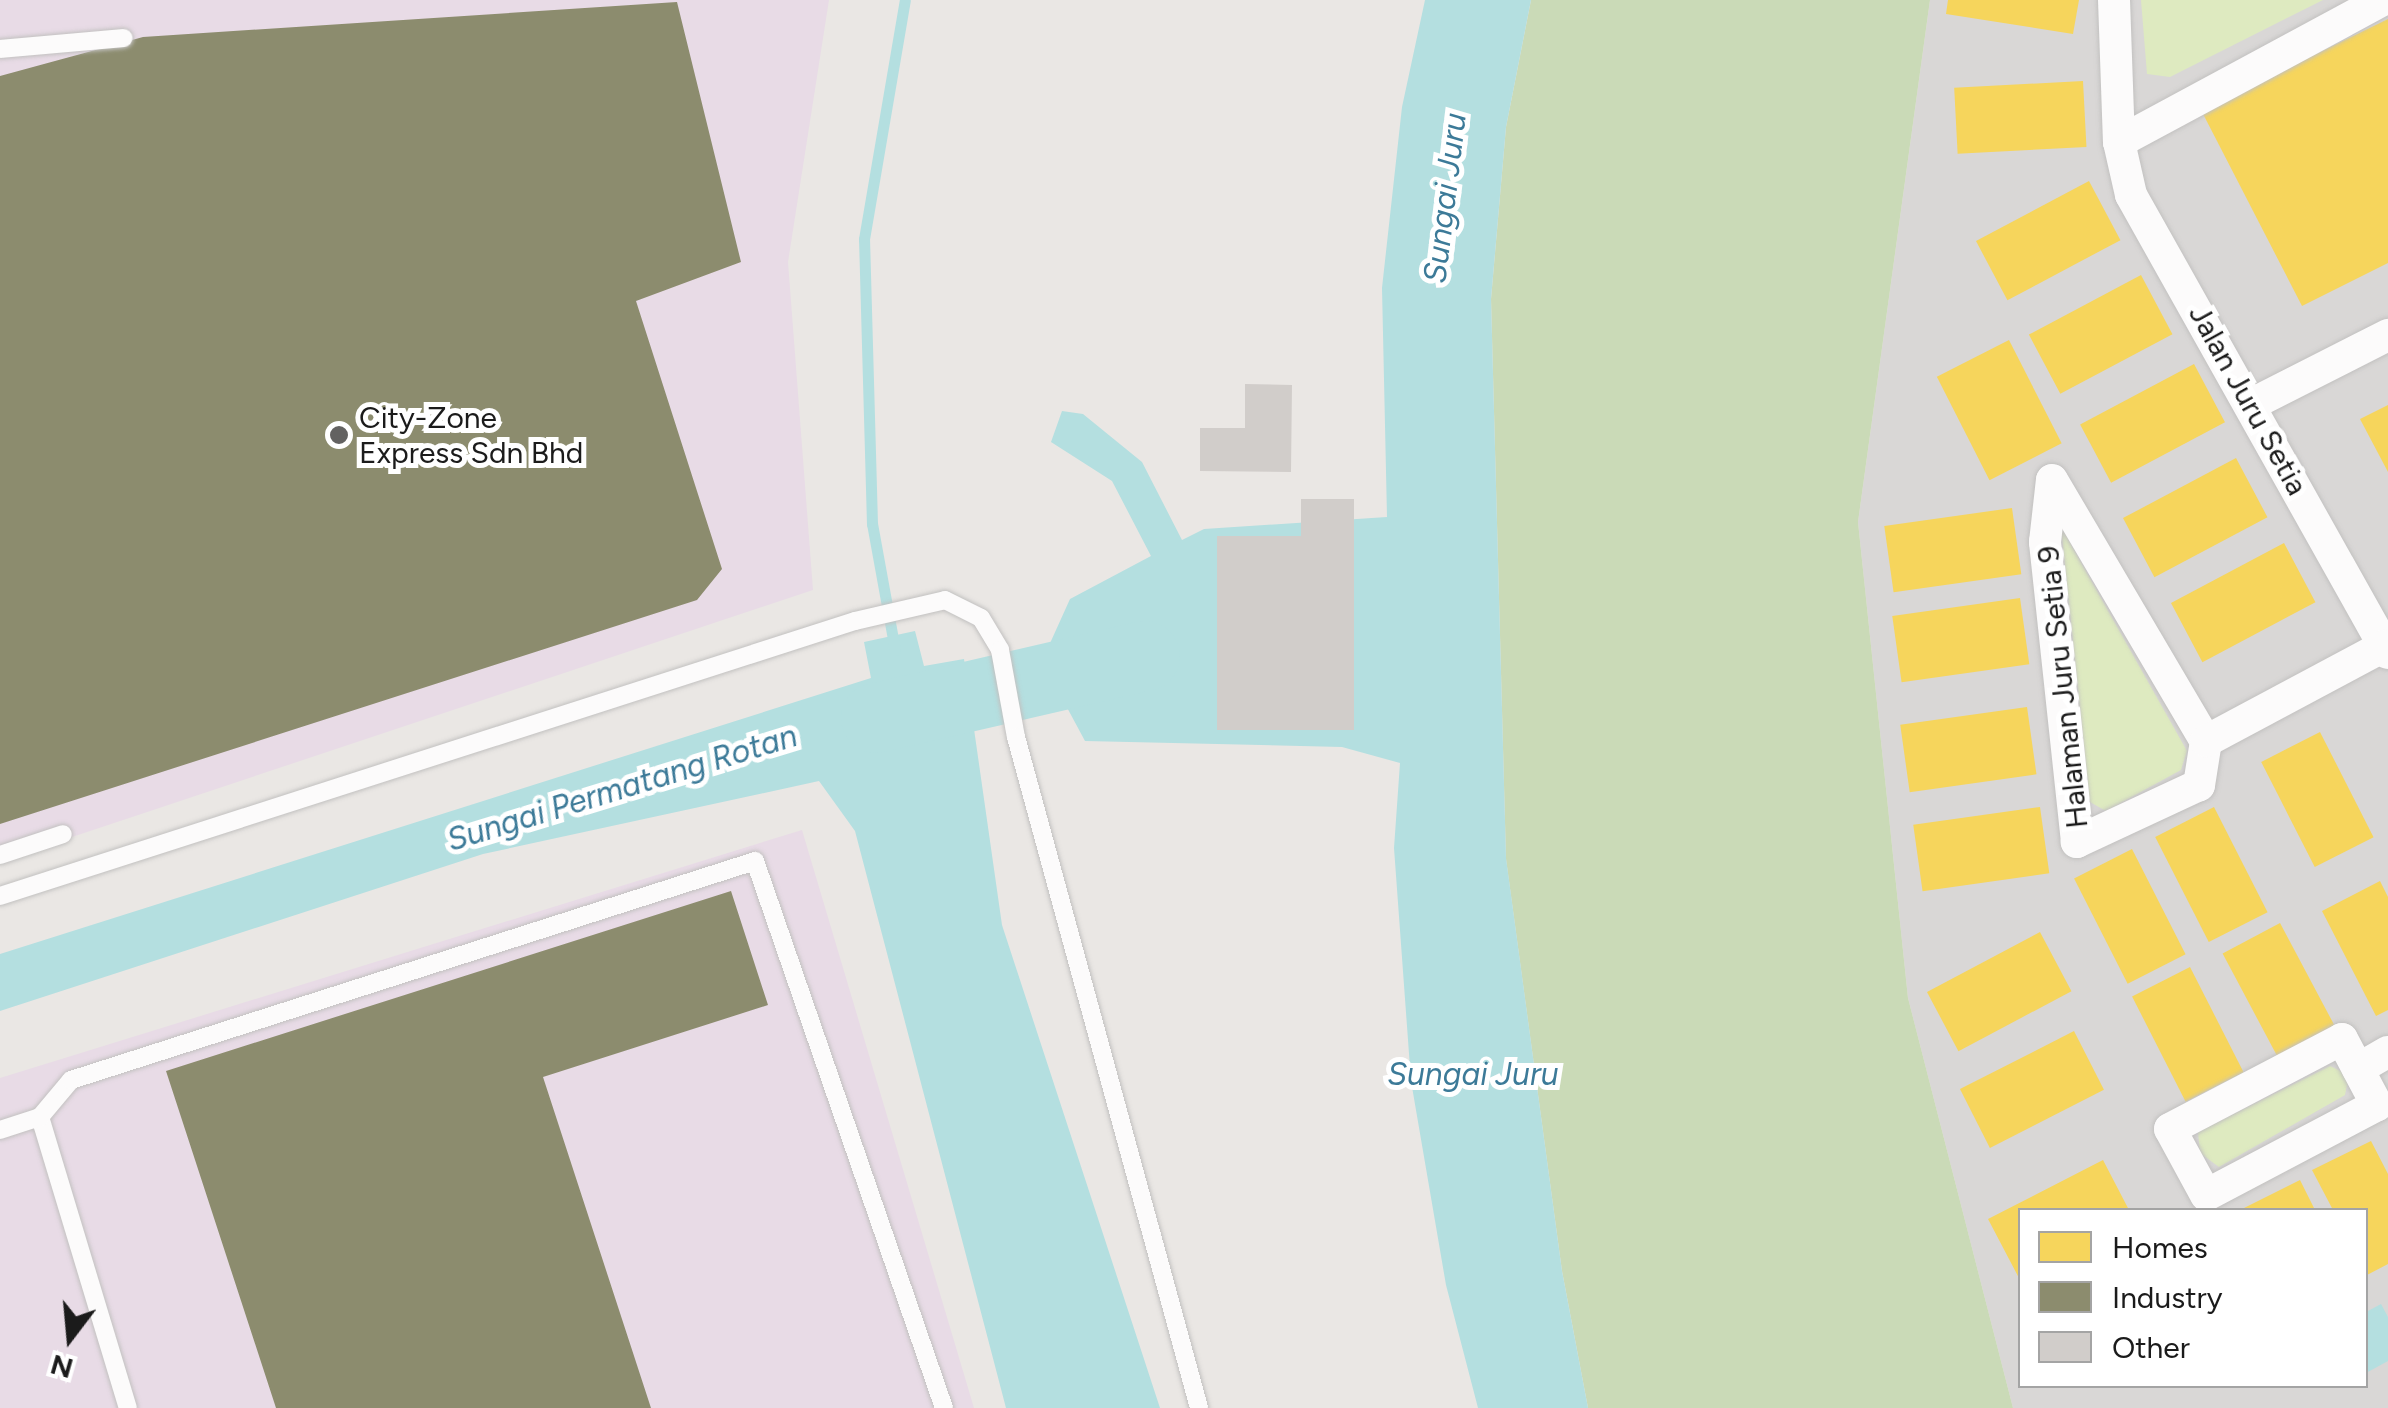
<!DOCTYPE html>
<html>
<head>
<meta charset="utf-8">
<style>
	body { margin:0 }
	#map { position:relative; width:2388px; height:1408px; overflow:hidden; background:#eae7e4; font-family:Figtree,sans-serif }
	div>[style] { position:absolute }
	.residential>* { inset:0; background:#d9d7d6 }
	.industrial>* { inset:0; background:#e8dbe6 }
	.grass>* { inset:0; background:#deeac0 }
	.forest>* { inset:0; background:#cadab7 }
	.water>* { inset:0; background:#b4dfe0 }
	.homes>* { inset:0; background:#f6d55c; transform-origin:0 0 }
	.industry>* { inset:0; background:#8c8c6e }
	.stream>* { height:11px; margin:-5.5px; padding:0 5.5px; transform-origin:5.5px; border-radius:5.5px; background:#b4dfe0 }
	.river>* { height:70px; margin:-35px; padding:0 35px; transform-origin:35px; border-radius:35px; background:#b4dfe0 }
	.building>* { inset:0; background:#d1cdca }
	.roads { filter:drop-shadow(0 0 2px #c2c1c0) drop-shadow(0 0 2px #c2c1c0) }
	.service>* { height:18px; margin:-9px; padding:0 9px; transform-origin:9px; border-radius:9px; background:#fcfbfb }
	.minor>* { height:32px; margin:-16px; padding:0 16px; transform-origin:16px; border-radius:16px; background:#fcfbfb }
	.dots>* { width:28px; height:28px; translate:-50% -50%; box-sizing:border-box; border:5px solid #fff; border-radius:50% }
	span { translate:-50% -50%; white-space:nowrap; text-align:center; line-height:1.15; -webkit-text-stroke:10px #fff; paint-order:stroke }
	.street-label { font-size:30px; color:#1b1b1b }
	.poi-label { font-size:30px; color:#1b1b1b }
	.left { translate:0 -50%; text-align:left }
	.water-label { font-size:32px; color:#3c7a98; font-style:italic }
	.legend { position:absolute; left:2018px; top:1208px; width:350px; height:180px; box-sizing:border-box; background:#fff; border:2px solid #a4a4a4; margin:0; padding:12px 18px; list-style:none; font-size:30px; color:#1b1b1b }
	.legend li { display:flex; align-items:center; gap:20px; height:50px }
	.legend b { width:50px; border:2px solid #a4a4a4 }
	.north { position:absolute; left:20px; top:1288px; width:100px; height:100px; -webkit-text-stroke:8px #fff; paint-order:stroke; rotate:196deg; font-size:28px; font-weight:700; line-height:40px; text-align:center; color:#1b1b1b }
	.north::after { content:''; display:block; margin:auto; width:35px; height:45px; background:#1b1b1b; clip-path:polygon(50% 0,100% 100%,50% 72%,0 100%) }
</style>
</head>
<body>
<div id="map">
	<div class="residential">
		<i style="clip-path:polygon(evenodd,1930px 0,2388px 0,2388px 1408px,2013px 1408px,1908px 998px,1858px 522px,1930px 0,2020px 1210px,2366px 1210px,2366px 1386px,2020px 1386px,2020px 1210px)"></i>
	</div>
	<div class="industrial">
		<i style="clip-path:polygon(0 0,829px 0,788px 262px,813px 590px,0 861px)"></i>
		<i style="clip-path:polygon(802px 830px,974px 1408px,0 1408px,0 1078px)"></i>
	</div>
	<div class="grass">
		<i style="clip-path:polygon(2141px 0,2323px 0,2170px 77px,2147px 74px)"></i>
		<i style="clip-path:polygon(2061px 527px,2187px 751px,2181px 770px,2106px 811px,2090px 802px)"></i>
		<i style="clip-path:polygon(2330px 1066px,2349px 1075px,2345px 1095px,2219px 1167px,2200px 1153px,2198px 1132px)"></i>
	</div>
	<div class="forest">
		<i style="clip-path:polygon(1531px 0,1930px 0,1858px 522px,1908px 998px,2013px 1408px,1588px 1408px,1562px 1271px,1506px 859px,1491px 299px,1506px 127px)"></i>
	</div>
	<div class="water">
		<i style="clip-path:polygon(1425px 0,1531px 0,1506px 127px,1491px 299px,1506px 858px,1562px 1271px,1588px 1408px,1478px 1408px,1446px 1285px,1411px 1081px,1394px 848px,1400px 763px,1342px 747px,1085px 741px,1042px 661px,1070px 599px,1151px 556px,1112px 481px,1051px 442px,1062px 411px,1083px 414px,1142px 462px,1182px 540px,1204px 529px,1387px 517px,1382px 288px,1402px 107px)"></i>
		<i style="clip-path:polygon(915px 631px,924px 666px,964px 659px,1002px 925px,1160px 1408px,1006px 1408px,855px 831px,819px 781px,483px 854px,0 1011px,0 954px,871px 678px,864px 642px)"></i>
		<i style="clip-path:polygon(2381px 1304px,2388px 1317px,2388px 1361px,2366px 1373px,2366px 1312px)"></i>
	</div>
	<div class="homes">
		<i style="clip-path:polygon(1948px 0,2079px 0,2073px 34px,1946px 14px)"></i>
		<i style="clip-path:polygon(2388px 19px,2388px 263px,2302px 306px,2201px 110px)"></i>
		<i style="left:2083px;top:81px;width:66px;height:129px;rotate:87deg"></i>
		<i style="left:2089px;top:181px;width:67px;height:128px;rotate:62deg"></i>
		<i style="left:2141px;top:275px;width:67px;height:127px;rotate:62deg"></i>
		<i style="left:2009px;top:340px;width:116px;height:81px;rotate:63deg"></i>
		<i style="left:2194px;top:364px;width:66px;height:129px;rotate:62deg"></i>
		<i style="clip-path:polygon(2388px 405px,2388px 472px,2360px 419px)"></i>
		<i style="left:2236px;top:458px;width:67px;height:128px;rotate:62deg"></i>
		<i style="left:2012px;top:508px;width:67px;height:129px;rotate:82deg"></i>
		<i style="left:2284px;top:543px;width:67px;height:128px;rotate:62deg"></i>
		<i style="left:2020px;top:598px;width:67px;height:129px;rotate:82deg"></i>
		<i style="left:2027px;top:707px;width:68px;height:128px;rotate:82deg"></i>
		<i style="left:2320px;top:732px;width:118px;height:66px;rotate:63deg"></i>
		<i style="left:2040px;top:807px;width:67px;height:128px;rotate:82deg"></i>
		<i style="left:2214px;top:807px;width:118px;height:66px;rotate:63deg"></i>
		<i style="left:2132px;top:849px;width:118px;height:65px;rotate:63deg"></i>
		<i style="clip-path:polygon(2380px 881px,2388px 897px,2388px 1010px,2376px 1016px,2322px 911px)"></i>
		<i style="left:2280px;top:923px;width:119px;height:65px;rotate:62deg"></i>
		<i style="left:2040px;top:932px;width:67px;height:128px;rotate:62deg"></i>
		<i style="left:2190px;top:967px;width:118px;height:65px;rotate:63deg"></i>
		<i style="left:2074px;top:1031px;width:66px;height:128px;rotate:63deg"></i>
		<i style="clip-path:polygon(2371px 1141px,2388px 1174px,2388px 1264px,2367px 1275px,2366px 1210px,2333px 1210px,2312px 1170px)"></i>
		<i style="clip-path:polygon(2103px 1160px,2129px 1210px,2020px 1210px,2020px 1280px,1988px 1219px)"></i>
		<i style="clip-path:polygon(2300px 1180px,2315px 1210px,2240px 1210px)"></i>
	</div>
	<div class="industry">
		<i style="clip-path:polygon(677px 2px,741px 262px,636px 301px,722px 569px,697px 600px,0 824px,0 76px,143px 37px)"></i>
		<i style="clip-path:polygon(731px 891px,768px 1005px,543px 1077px,651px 1408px,276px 1408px,166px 1071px)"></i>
	</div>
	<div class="stream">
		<i style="left:895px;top:650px;width:128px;rotate:-100.3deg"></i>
		<i style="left:872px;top:524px;width:285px;rotate:-91.6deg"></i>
		<i style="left:864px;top:239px;width:242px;rotate:-80.3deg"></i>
	</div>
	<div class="river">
		<i style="left:876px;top:718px;width:276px;rotate:-13deg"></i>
	</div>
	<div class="building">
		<i style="clip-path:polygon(1245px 384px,1292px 385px,1291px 472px,1200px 471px,1200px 428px,1245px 428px)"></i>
		<i style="clip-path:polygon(1301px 499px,1354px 499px,1354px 730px,1217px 730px,1217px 536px,1301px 536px)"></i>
	</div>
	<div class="roads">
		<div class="service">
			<i style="left:0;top:49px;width:124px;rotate:-5.1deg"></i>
			<i style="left:0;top:855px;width:66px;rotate:-18.4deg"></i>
			<i style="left:0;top:896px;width:898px;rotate:-17.83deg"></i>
			<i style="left:855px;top:621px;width:92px;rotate:-13.1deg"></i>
			<i style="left:945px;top:600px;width:40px;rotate:26.6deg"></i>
			<i style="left:981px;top:618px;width:37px;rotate:59deg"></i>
			<i style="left:1000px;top:650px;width:88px;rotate:79.6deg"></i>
			<i style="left:1016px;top:737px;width:696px;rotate:74.74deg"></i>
			<i style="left:40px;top:1117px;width:304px;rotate:73.2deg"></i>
			<i style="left:0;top:1130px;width:42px;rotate:-18deg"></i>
			<i style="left:40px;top:1117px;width:48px;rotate:-50deg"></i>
			<i style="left:71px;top:1080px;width:718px;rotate:-17.75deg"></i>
			<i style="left:755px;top:861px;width:579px;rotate:70.94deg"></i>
		</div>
		<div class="minor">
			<i style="left:2114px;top:0;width:142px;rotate:88deg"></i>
			<i style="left:2119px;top:142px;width:54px;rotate:77.2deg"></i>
			<i style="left:2131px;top:195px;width:525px;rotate:60.7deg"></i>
			<i style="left:2119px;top:142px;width:300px;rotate:-28.3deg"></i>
			<i style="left:2252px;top:404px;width:153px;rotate:-26.9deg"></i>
			<i style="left:2052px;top:480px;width:303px;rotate:59.5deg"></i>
			<i style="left:2206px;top:741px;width:45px;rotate:99deg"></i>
			<i style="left:2199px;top:785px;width:135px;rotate:155deg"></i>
			<i style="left:2077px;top:842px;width:302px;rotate:-96.1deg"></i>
			<i style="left:2045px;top:542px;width:62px;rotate:-83.6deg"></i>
			<i style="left:2206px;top:741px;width:202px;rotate:-28.1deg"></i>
			<i style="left:2342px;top:1039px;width:75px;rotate:62.1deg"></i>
			<i style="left:2377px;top:1105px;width:193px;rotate:152.2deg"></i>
			<i style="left:2206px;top:1195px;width:75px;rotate:-118.6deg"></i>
			<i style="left:2170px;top:1129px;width:194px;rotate:-27.6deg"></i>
			<i style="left:2358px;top:1069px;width:34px;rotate:-30deg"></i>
		</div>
	</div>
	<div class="dots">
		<i style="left:339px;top:435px;background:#636261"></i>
	</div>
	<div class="street-label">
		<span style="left:2248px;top:400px;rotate:61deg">Jalan Juru Setia</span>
		<span style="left:2063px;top:687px;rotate:-96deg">Halaman Juru Setia 9</span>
	</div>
	<div class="poi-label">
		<span class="left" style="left:359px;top:435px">City-Zone<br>Express Sdn Bhd</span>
	</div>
	<div class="water-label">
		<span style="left:1445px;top:198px;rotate:-83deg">Sungai Juru</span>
		<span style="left:622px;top:788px;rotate:-17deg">Sungai Permatang Rotan</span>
		<span style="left:1473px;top:1074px">Sungai Juru</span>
	</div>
	<ul class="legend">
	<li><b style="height:28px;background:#f6d55c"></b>Homes</li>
	<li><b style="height:28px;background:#8c8c6e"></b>Industry</li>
	<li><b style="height:28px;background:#d1cdca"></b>Other</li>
	</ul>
	<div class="north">N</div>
</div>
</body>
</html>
